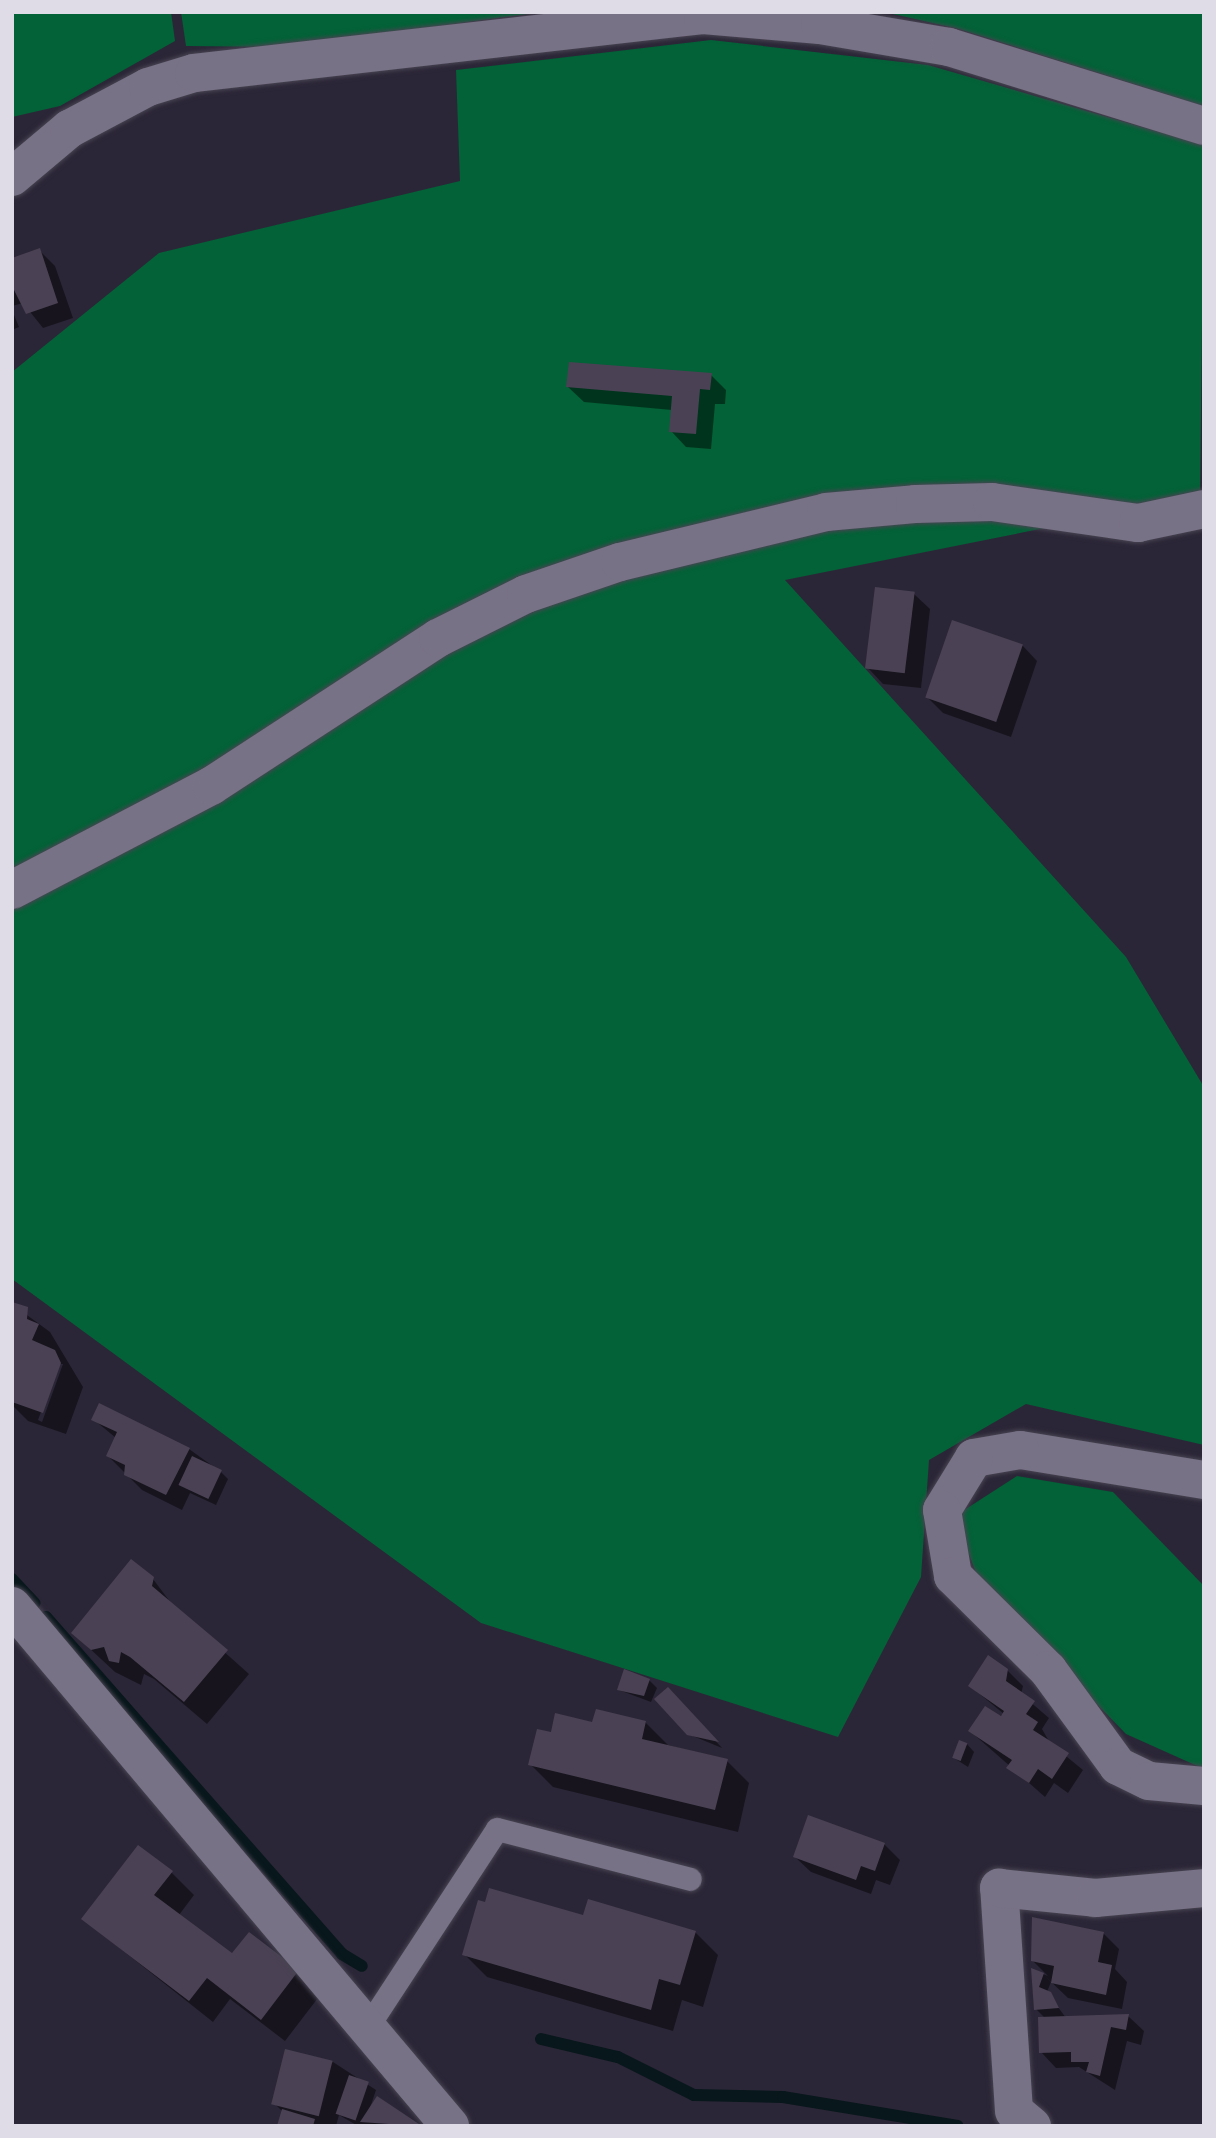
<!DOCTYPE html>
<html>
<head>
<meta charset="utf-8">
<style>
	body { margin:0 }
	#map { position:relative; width:1216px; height:2138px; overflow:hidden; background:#2b2637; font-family:"Work Sans",sans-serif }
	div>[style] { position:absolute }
	.green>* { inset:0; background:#036237 }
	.shadow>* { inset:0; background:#0007 }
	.stream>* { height:12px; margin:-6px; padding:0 6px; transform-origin:6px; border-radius:6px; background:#08171b }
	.building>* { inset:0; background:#4a4254; transform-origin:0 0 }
	.roads { filter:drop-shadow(0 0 2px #484452) drop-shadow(0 0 2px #484452) }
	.lane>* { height:23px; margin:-11.5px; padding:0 11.5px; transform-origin:11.5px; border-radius:11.5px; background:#787286 }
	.street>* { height:38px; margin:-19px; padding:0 19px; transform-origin:19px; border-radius:19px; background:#787286 }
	span { translate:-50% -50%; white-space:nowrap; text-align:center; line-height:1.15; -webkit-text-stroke:5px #2b2637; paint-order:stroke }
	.frame { position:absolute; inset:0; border:14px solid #dfdce7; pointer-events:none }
</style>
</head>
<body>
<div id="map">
	<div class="green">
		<i style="clip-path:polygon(12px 12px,171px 12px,175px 41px,60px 106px,12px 117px)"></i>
		<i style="clip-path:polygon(181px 12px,542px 12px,285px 47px,186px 46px)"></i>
		<i style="clip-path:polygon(884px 12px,1204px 12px,1204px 106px,959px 29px)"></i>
		<i style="clip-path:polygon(711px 40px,928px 65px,1204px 145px,1200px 497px,785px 580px,1126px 957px,1204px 1087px,1204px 1445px,1026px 1404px,929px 1460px,921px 1577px,838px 1737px,481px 1623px,12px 1279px,12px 372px,159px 253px,460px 181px,456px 70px)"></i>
		<i style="clip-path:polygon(1017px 1476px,1113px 1492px,1204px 1586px,1204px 1769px,1126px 1734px,980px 1584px,955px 1516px)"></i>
	</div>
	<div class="shadow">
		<i style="clip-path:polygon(39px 250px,55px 266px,73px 318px,43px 328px,23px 303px,12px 306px,12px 260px)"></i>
		<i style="clip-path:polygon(12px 310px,19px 327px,12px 330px)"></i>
		<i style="clip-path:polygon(711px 375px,726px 390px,725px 404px,715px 404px,711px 449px,686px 447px,671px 431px,672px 410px,584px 402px,568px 387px)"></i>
		<i style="clip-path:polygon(914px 594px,930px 609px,921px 688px,883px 684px,868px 668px)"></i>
		<i style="clip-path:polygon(1022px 645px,1037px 661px,1011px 737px,943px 713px,928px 698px)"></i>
		<i style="clip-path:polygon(evenodd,12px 1304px,50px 1332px,83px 1387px,66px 1434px,28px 1421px,12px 1405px,12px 1304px,59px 1364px,63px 1364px,42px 1422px,38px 1420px,59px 1364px)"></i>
		<i style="clip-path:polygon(93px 1419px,189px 1449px,221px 1472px,228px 1479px,216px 1505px,190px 1493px,182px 1510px,142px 1490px,108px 1456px,116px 1438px)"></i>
		<i style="clip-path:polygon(153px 1579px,174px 1607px,249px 1674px,207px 1724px,154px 1679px,144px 1674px,141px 1685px,115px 1672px,73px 1633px)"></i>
		<i style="clip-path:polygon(1007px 1670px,1023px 1686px,1021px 1694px,1049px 1718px,1042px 1729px,1050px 1743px,1083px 1770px,1068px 1793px,1054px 1783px,1045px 1797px,970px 1731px,1004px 1714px,970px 1686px)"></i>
		<i style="clip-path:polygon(649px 1680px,657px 1688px,651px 1702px,619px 1690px)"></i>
		<i style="clip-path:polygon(675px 1696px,722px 1748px,688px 1734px)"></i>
		<i style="clip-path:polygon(645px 1722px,668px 1745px,727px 1761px,749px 1783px,738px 1832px,553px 1787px,530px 1764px,552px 1734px)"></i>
		<i style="clip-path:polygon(967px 1744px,974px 1752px,968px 1767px,954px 1758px)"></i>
		<i style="clip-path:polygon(884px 1844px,900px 1860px,890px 1885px,876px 1880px,871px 1894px,811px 1872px,795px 1857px)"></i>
		<i style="clip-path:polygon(171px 1872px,194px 1895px,179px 1915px,233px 1956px,249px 1935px,321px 1994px,285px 2041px,230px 1999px,213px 2022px,83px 1919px)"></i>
		<i style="clip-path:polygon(584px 1918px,695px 1932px,718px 1955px,703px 2007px,682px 2000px,673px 2031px,487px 1977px,464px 1954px)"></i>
		<i style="clip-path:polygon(1103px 1933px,1119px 1949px,1115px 1969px,1127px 1982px,1122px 2009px,1068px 1998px,1045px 1976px,1051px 1982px,1047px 1992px,1066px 2018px,1128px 2016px,1144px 2031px,1141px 2045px,1127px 2041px,1115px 2090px,1079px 2067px,1056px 2068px,1041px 2052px,1045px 2018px,1036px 2009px,1033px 1970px,1048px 1976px,1033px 1961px)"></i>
		<i style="clip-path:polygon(333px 2062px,376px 2090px,370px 2108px,378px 2099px,419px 2126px,358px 2126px,339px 2115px,336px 2126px,278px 2126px,283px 2112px,274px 2103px)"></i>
	</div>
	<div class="stream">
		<i style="left:12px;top:1579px;width:33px;rotate:47deg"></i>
		<i style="left:46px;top:1617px;width:449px;rotate:48.7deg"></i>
		<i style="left:342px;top:1954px;width:23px;rotate:31deg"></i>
		<i style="left:541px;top:2039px;width:79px;rotate:13.2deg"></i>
		<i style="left:618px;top:2057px;width:85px;rotate:26.6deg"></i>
		<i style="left:694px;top:2095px;width:89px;rotate:1.3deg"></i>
		<i style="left:783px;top:2097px;width:177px;rotate:9.4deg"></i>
	</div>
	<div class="building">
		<i style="clip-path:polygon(40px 248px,58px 303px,26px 314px,12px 286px,12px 258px)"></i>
		<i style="clip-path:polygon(569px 362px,712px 373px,710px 390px,700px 389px,696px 434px,669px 432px,672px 396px,566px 387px)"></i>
		<i style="left:875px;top:587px;width:40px;height:82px;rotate:7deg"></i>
		<i style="left:952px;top:620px;width:75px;height:82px;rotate:19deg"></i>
		<i style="clip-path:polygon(12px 1302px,28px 1307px,27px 1319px,39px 1324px,32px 1340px,55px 1350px,61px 1363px,43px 1413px,12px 1402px)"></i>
		<i style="clip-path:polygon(99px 1403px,190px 1448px,166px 1495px,124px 1475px,125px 1465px,106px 1456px,117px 1432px,91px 1420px)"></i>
		<i style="left:192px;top:1456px;width:33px;height:32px;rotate:25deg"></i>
		<i style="clip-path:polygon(131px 1559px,154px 1577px,152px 1586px,228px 1650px,184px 1702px,130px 1657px,121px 1652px,119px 1663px,109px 1661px,104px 1647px,91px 1650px,71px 1633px)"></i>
		<i style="clip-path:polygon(988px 1655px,1008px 1669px,1006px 1681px,1035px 1701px,1026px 1714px,1038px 1722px,1033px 1730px,1069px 1753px,1052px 1779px,1038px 1769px,1029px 1783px,1006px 1768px,1012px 1760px,968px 1731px,985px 1706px,1001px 1716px,1004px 1711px,968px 1686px)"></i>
		<i style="clip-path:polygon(624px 1669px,650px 1679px,644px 1696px,617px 1690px)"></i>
		<i style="clip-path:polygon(668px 1687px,719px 1742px,687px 1735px,654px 1699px)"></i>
		<i style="clip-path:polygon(596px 1709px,646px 1721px,642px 1739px,728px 1759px,715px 1810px,528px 1765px,537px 1729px,551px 1732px,555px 1713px,592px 1722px)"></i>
		<i style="left:959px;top:1740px;width:9px;height:19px;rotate:21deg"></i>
		<i style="clip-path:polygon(808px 1815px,885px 1843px,875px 1871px,861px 1866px,856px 1880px,793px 1857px)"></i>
		<i style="clip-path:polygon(138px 1845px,173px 1871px,154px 1895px,232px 1953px,249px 1932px,299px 1970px,261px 2020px,207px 1978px,189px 2001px,81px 1919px)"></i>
		<i style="clip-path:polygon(489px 1888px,583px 1915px,588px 1899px,696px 1931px,680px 1985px,659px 1979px,651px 2010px,462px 1955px,478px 1900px,485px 1902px)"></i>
		<i style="clip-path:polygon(1032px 1917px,1104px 1932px,1098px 1962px,1112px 1965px,1106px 1995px,1051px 1983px,1054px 1966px,1031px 1961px)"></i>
		<i style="clip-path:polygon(1031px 1968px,1044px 1973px,1039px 1987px,1051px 1992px,1059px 2008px,1034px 2010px)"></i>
		<i style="clip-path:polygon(1129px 2014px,1126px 2030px,1111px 2027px,1100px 2076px,1086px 2072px,1089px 2062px,1071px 2062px,1071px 2052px,1039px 2053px,1038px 2017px)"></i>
		<i style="left:285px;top:2049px;width:49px;height:57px;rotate:14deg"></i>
		<i style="left:349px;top:2075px;width:21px;height:41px;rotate:19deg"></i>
		<i style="clip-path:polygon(377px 2096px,419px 2124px,418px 2126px,360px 2122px)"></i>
		<i style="clip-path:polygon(282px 2109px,315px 2119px,313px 2126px,277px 2126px)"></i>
	</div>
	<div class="roads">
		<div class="lane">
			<i style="left:368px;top:2026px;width:235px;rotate:-56.8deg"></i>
			<i style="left:497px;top:1829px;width:199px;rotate:14.5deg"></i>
		</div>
		<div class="street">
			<i style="left:12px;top:177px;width:75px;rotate:-40.1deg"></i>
			<i style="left:69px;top:129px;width:89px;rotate:-28deg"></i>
			<i style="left:148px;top:87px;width:48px;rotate:-16.9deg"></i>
			<i style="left:194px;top:73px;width:512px;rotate:-6.5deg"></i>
			<i style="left:703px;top:15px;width:117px;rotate:4.9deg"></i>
			<i style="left:820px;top:25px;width:131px;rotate:9.7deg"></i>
			<i style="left:949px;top:47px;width:267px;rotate:17.2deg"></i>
			<i style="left:12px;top:890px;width:225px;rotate:-27.6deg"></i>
			<i style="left:211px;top:786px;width:271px;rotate:-33.1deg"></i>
			<i style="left:438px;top:638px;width:98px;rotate:-26.6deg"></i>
			<i style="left:526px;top:594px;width:99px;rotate:-18.8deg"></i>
			<i style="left:620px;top:562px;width:212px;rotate:-13.6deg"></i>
			<i style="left:826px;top:512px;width:89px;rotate:-5.1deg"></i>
			<i style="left:915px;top:504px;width:77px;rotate:-1.5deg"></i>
			<i style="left:992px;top:502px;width:148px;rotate:8.2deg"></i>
			<i style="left:1138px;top:523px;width:67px;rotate:-12deg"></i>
			<i style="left:1204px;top:1480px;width:186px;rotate:-170.7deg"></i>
			<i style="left:1020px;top:1450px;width:47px;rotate:170.1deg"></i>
			<i style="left:974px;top:1458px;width:61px;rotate:121.6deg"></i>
			<i style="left:942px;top:1510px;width:67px;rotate:80.5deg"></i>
			<i style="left:953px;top:1576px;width:134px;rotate:44.7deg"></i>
			<i style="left:1048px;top:1670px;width:119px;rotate:53.9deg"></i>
			<i style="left:1118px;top:1766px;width:34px;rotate:26deg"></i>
			<i style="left:1149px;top:1781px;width:55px;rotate:5.2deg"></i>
			<i style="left:12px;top:1606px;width:680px;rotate:49.89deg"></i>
			<i style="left:1032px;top:2126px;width:23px;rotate:-140deg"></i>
			<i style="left:1014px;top:2111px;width:224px;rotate:-93.8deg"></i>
			<i style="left:999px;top:1888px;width:97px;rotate:5.9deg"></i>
			<i style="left:1095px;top:1898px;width:109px;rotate:-5.2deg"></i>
		</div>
	</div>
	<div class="frame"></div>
</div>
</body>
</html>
